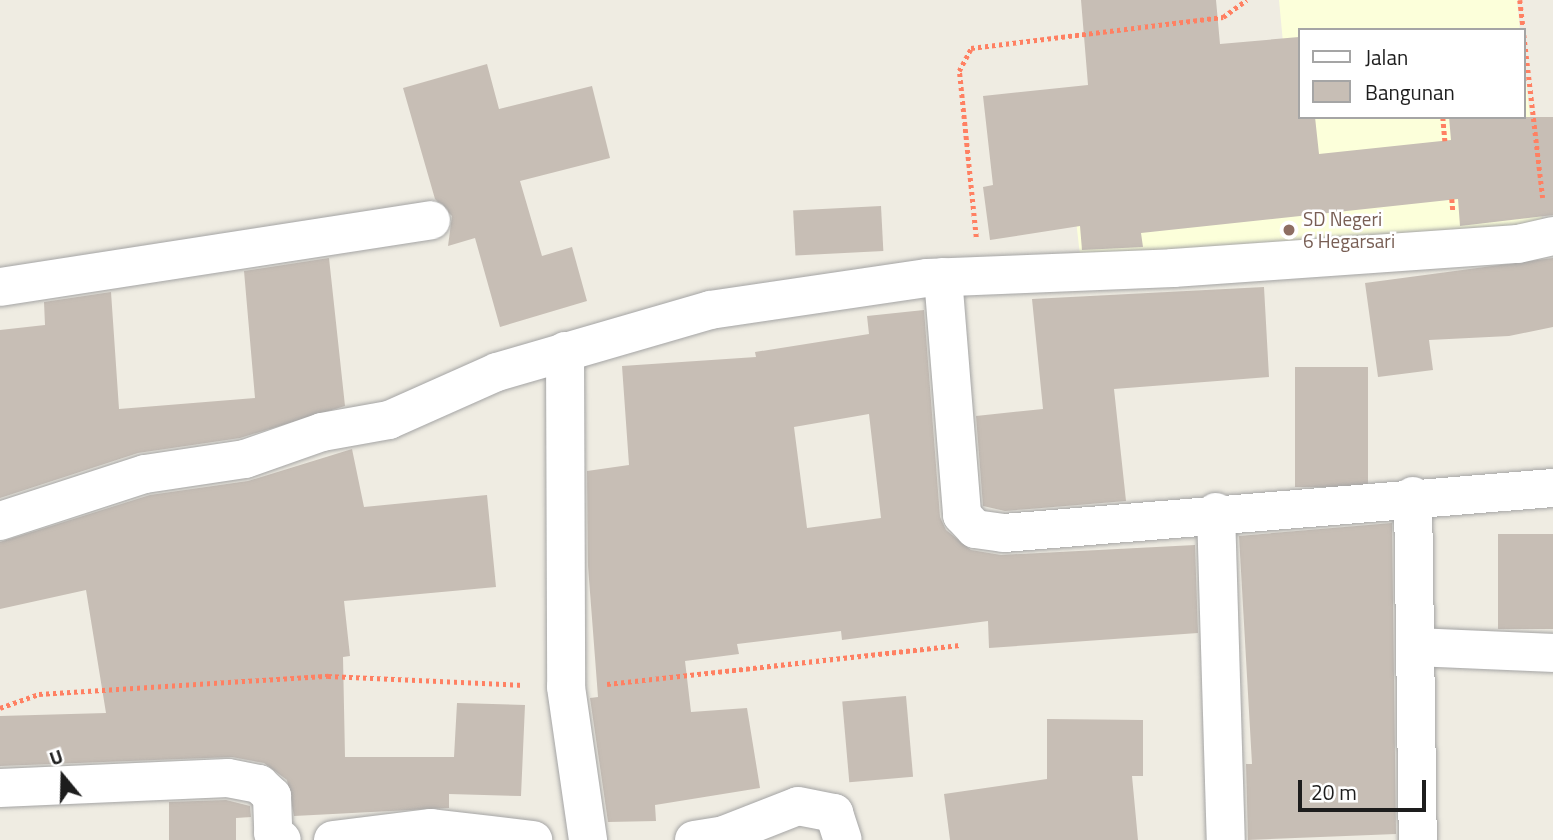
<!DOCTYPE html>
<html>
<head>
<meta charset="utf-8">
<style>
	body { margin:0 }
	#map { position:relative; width:1553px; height:840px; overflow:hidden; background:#efece2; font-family:"Titillium Web",sans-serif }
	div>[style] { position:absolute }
	.education>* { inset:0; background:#fcffda }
	.building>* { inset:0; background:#c7beb5; transform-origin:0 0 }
	.path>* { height:4.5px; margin-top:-2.25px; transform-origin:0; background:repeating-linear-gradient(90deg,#ff8062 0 3.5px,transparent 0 7px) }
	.roads { filter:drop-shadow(0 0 2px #a4a4a4) drop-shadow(0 0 2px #a4a4a4) }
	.minor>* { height:38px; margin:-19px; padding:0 19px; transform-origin:19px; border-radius:19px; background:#fff }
	.dots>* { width:19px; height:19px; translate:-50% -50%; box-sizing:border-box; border:4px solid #fff; border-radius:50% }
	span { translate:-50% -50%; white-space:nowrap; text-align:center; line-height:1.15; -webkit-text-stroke:5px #fff; paint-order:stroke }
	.education-label { font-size:19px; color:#785e54 }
	.left { translate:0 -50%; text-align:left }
	.legend { position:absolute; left:1298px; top:28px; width:228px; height:91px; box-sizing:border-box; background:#fff; border:2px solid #a5a5a5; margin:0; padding:9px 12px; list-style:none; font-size:21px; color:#1d1d1d }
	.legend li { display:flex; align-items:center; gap:14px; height:35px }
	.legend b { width:35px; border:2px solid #a5a5a5 }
	.north { position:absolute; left:28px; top:742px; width:70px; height:70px; -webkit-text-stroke:5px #fff; paint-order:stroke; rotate:341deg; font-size:19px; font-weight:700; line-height:28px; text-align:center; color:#1d1d1d }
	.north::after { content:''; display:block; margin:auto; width:24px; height:32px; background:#1d1d1d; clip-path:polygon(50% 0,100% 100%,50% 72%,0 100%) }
	.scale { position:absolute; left:1298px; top:780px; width:128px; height:32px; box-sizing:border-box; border:4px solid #1d1d1d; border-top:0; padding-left:9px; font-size:21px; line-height:24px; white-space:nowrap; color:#1d1d1d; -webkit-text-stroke:5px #fff; paint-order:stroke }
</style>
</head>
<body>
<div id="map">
	<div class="education">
		<i style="clip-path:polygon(1279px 0,1517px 0,1520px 30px,1299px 30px,1299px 117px,1523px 117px,1523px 56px,1543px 230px,1081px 264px,1071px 177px,1285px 64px)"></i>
	</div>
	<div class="building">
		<i style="clip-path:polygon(1081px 0,1216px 0,1220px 44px,1299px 37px,1299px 117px,1315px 117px,1319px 154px,1451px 140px,1449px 117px,1553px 117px,1553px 215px,1460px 226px,1458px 199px,1141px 233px,1143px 247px,1082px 250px,1080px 226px,990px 240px,983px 187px,993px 185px,983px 96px,1088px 85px)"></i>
		<i style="clip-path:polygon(487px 64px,499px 109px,592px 86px,610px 158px,520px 181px,542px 256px,572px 247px,587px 301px,500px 327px,475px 238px,448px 246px,452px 216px,435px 199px,403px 88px)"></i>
		<i style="left:881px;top:206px;width:45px;height:88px;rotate:87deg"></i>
		<i style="clip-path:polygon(329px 258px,345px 406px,240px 438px,138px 453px,0 498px,0 330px,45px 325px,44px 302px,111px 292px,119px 409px,255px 398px,244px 271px)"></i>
		<i style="clip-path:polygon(1553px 258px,1553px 327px,1509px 336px,1429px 340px,1433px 370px,1378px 377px,1365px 283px)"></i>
		<i style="clip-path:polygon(1264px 287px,1269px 377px,1114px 389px,1126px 501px,1005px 511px,983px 506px,976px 416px,1043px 409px,1032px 299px)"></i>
		<i style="clip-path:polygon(evenodd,924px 310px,940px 517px,946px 530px,971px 550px,1001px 555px,1195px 545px,1198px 633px,989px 648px,988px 621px,842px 640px,841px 631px,737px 644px,739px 654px,685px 661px,691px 712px,747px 708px,760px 788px,655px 805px,656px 821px,608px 822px,590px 698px,598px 697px,588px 566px,587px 471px,629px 465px,622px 366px,756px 357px,755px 352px,869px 334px,867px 316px,924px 310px,869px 414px,881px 518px,807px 528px,794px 427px,869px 414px)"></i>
		<i style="left:1295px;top:367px;width:73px;height:120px"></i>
		<i style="clip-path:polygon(352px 449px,364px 507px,487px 495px,496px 587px,344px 601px,350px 656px,343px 657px,345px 757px,454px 757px,457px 703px,525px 705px,521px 796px,449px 794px,449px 808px,294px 816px,287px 780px,264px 763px,232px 757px,0 766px,0 716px,106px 713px,86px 590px,0 609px,0 542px,150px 495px,248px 481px)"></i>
		<i style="clip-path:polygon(1392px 523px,1396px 834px,1248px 840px,1246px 764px,1252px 764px,1239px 536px)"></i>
		<i style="left:1498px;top:534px;width:55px;height:95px"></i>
		<i style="left:906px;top:696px;width:81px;height:64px;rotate:85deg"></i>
		<i style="clip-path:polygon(1047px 719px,1143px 720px,1143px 776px,1132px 776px,1138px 840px,950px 840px,944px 794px,1047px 779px)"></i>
		<i style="clip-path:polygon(226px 800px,250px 806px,251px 817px,236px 818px,236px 840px,169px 840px,169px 802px)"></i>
	</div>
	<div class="path">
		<i style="left:1520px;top:0;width:199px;rotate:83.4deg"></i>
		<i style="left:1443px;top:117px;width:24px;rotate:85deg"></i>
		<i style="left:1452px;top:199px;width:11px;rotate:85deg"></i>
		<i style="left:976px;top:237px;width:167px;rotate:-95.8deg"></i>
		<i style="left:959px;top:71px;width:26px;rotate:-62deg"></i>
		<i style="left:971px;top:48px;width:254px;rotate:-7deg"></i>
		<i style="left:1223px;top:17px;width:29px;rotate:-36deg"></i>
		<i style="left:607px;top:684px;width:355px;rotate:-6.3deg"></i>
		<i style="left:0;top:708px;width:41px;rotate:-19.7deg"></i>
		<i style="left:39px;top:694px;width:290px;rotate:-3.6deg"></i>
		<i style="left:328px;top:676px;width:196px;rotate:2.6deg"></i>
	</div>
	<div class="roads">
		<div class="minor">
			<i style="left:943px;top:277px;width:239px;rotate:85.4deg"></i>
			<i style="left:962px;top:515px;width:19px;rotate:47deg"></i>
			<i style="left:975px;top:529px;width:29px;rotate:8deg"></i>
			<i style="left:1004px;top:533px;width:551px;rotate:-4.69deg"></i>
			<i style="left:0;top:287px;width:436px;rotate:-8.8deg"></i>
			<i style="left:565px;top:351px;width:336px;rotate:89.8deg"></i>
			<i style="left:566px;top:687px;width:155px;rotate:81.8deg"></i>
			<i style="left:1413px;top:496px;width:344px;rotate:89.2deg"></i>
			<i style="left:1216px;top:512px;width:328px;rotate:88.3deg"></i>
			<i style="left:0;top:521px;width:152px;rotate:-18deg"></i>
			<i style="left:145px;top:474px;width:101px;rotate:-8.5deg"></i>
			<i style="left:245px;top:459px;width:82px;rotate:-19.3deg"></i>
			<i style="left:322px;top:432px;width:68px;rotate:-10.2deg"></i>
			<i style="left:389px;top:420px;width:118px;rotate:-24deg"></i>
			<i style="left:497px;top:372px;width:222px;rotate:-16.2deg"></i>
			<i style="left:710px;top:310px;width:219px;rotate:-8.4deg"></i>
			<i style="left:927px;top:278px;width:246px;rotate:-2.3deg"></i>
			<i style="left:1173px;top:268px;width:346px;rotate:-4deg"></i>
			<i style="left:1518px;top:244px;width:36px;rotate:-13deg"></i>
			<i style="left:1416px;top:647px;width:137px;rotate:2.5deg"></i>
			<i style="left:0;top:788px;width:228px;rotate:-2.5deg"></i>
			<i style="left:228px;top:778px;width:32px;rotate:11deg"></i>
			<i style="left:259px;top:784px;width:18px;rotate:43deg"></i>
			<i style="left:272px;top:796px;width:37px;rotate:88deg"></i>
			<i style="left:273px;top:833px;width:11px;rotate:38deg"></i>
			<i style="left:333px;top:840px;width:99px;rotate:-7deg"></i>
			<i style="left:431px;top:828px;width:103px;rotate:6.7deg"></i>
			<i style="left:694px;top:840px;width:30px;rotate:-9deg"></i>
			<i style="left:724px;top:835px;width:79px;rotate:-21.4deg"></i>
			<i style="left:798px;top:806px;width:37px;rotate:11deg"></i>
			<i style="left:834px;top:813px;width:28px;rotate:72deg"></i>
		</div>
	</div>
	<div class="dots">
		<i style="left:1289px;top:230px;background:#8d6e63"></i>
	</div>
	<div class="education-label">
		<span class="left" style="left:1303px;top:230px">SD Negeri<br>6 Hegarsari</span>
	</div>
	<ul class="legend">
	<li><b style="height:9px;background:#fff"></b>Jalan</li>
	<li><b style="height:19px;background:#c7beb5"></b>Bangunan</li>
	</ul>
	<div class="north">U</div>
	<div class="scale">20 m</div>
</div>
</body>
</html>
